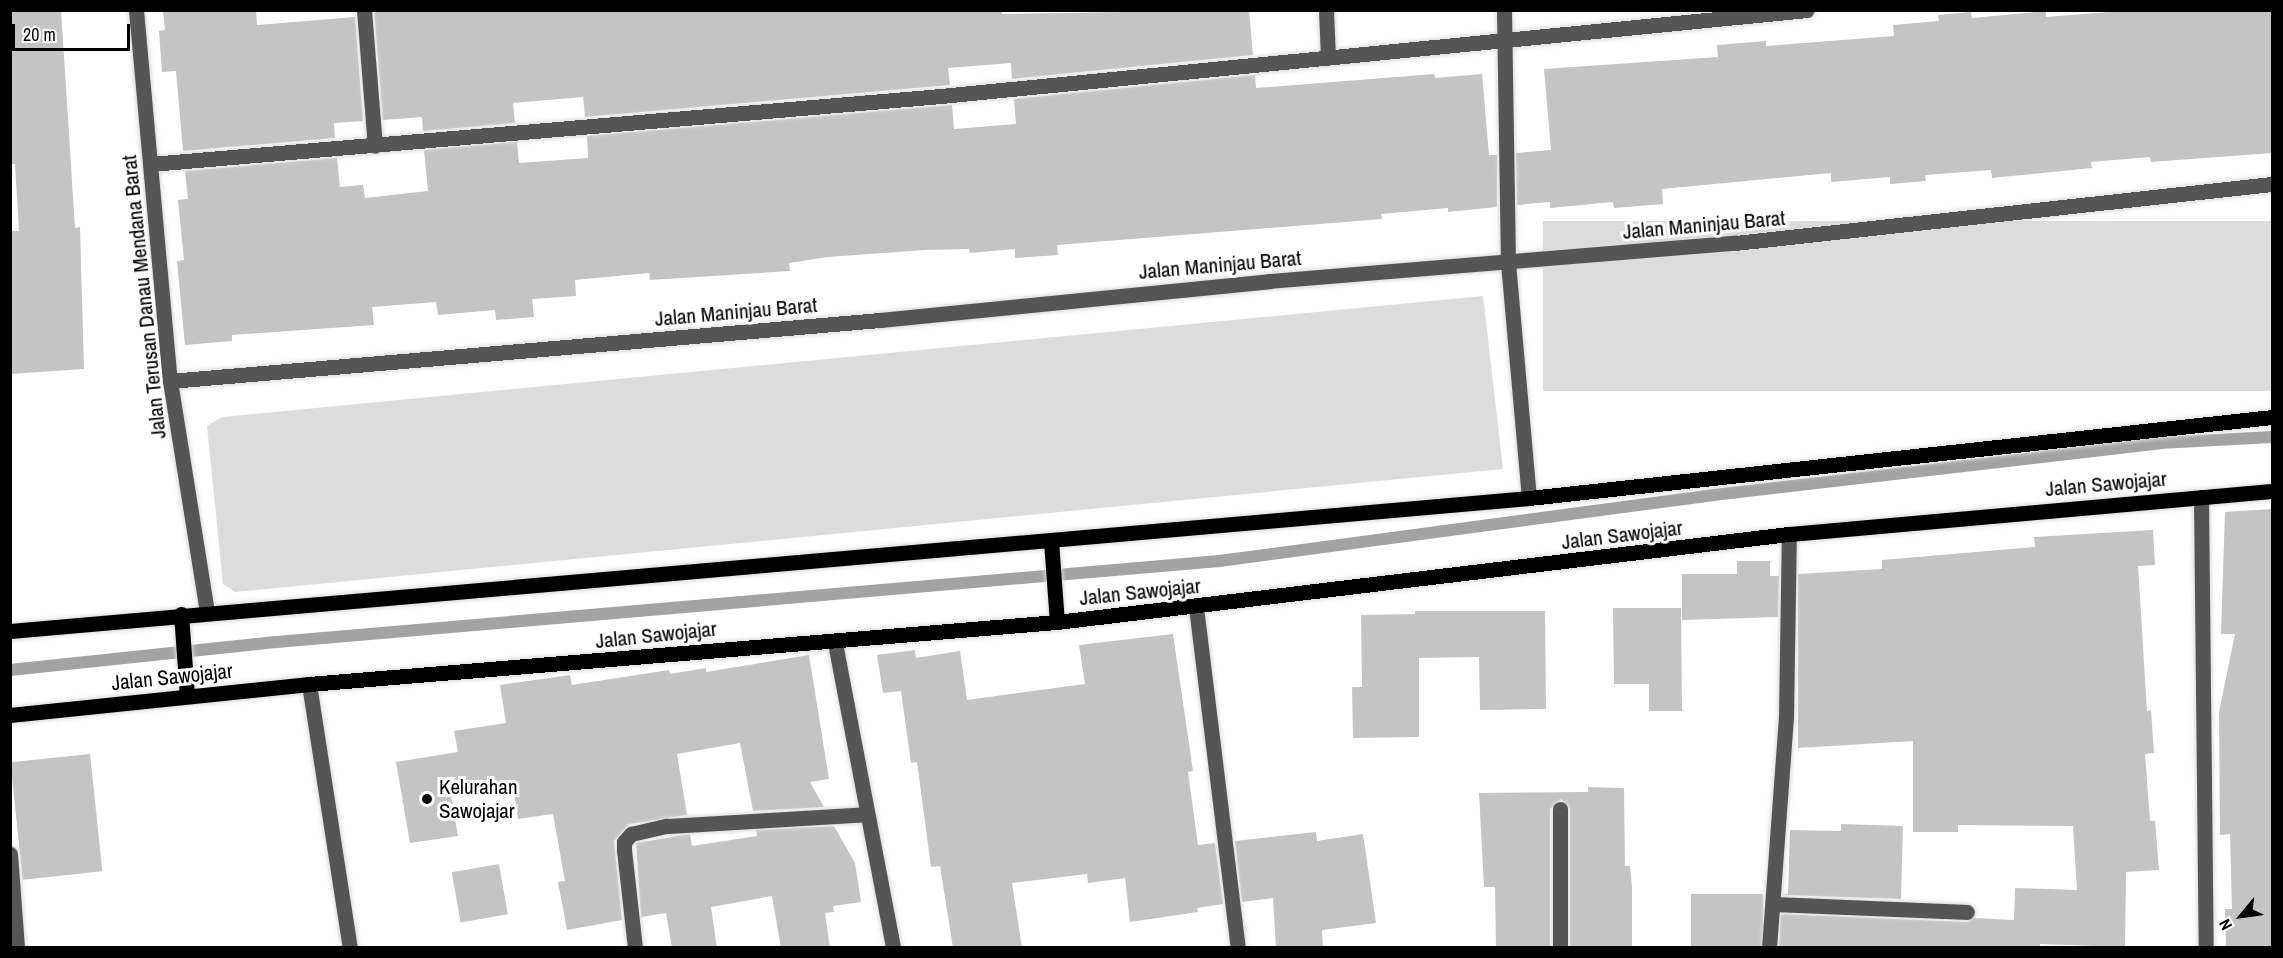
<!DOCTYPE html>
<html>
<head>
<meta charset="utf-8">
<style>
	body { margin:0 }
	#map { position:relative; width:2283px; height:958px; overflow:hidden; background:#fff; font-family:"Archivo Narrow",sans-serif }
	div>[style] { position:absolute }
	.green>* { inset:0; background:#dcdcdc; transform-origin:0 0 }
	.stream>* { height:12px; margin:-6px; padding:0 6px; transform-origin:6px; border-radius:6px; background:#a3a3a3 }
	.building>* { inset:0; background:#c4c4c4; transform-origin:0 0 }
	.roads { filter:drop-shadow(0 0 2px #dbdbdb) drop-shadow(0 0 2px #dbdbdb) }
	.minor>* { height:15px; margin:-7.5px; padding:0 7.5px; transform-origin:7.5px; border-radius:7.5px; background:#555 }
	.major>* { height:15px; margin:-7.5px; padding:0 7.5px; transform-origin:7.5px; border-radius:7.5px; background:#000 }
	.dots>* { width:16px; height:16px; translate:-50% -50%; box-sizing:border-box; border:3px solid #fff; border-radius:50% }
	span { translate:-50% -50%; white-space:nowrap; text-align:center; line-height:1.15; -webkit-text-stroke:6px #fff; paint-order:stroke }
	.street-label { font-size:21px; color:#000 }
	.poi-label { font-size:21px; color:#000 }
	.left { translate:0 -50%; text-align:left }
	.frame { position:absolute; inset:0; border:12px solid #000; pointer-events:none }
	.north { position:absolute; left:2211px; top:886px; width:60px; height:60px; -webkit-text-stroke:4px #fff; paint-order:stroke; rotate:241deg; font-size:16px; font-weight:700; line-height:24px; text-align:center; color:#000 }
	.north::after { content:''; display:block; margin:auto; width:21px; height:27px; background:#000; clip-path:polygon(50% 0,100% 100%,50% 72%,0 100%) }
	.scale { position:absolute; left:12px; top:24px; width:118px; height:27px; box-sizing:border-box; border:3px solid #000; border-top:0; padding-left:8px; font-size:18px; line-height:21px; white-space:nowrap; color:#000; -webkit-text-stroke:4px #fff; paint-order:stroke }
</style>
</head>
<body>
<div id="map">
	<div class="green">
		<i style="left:2272px;top:221px;width:170px;height:729px;rotate:90deg"></i>
		<i style="clip-path:polygon(1483px 296px,1503px 469px,235px 592px,223px 584px,207px 426px,222px 417px)"></i>
	</div>
	<div class="stream">
		<i style="left:10px;top:670px;width:256px;rotate:-6deg"></i>
		<i style="left:265px;top:643px;width:958px;rotate:-4.91deg"></i>
		<i style="left:1219px;top:561px;width:490px;rotate:-7.6deg"></i>
		<i style="left:1705px;top:496px;width:458px;rotate:-6.6deg"></i>
		<i style="left:2160px;top:443px;width:112px;rotate:-3.1deg"></i>
	</div>
	<div class="building">
		<i style="clip-path:polygon(61px 10px,75px 228px,80px 227px,84px 369px,10px 374px,10px 231px,19px 231px,15px 164px,10px 164px,10px 12px)"></i>
		<i style="clip-path:polygon(163px 10px,256px 10px,257px 25px,355px 17px,363px 121px,334px 123px,335px 138px,183px 151px,176px 71px,162px 72px,159px 31px,165px 30px)"></i>
		<i style="clip-path:polygon(374px 10px,1002px 10px,1002px 14px,1249px 10px,1253px 55px,1012px 79px,1011px 63px,948px 68px,950px 85px,585px 117px,583px 97px,513px 103px,515px 123px,423px 131px,422px 117px,383px 120px)"></i>
		<i style="clip-path:polygon(2134px 10px,2272px 10px,2272px 153px,2151px 162px,2150px 157px,2091px 162px,2092px 168px,1992px 178px,1991px 170px,1925px 175px,1926px 181px,1890px 184px,1890px 177px,1831px 182px,1831px 173px,1662px 189px,1663px 204px,1614px 208px,1613px 202px,1550px 208px,1550px 202px,1517px 205px,1516px 153px,1551px 150px,1544px 69px,1718px 57px,1717px 45px,1766px 41px,1766px 46px,1894px 36px,1893px 25px,1939px 21px,1938px 15px,1971px 12px,1972px 18px,2046px 11px,2046px 17px)"></i>
		<i style="clip-path:polygon(1434px 74px,1435px 78px,1482px 74px,1489px 155px,1497px 155px,1497px 207px,1448px 212px,1448px 208px,1381px 214px,1382px 219px,1057px 245px,1058px 255px,1015px 258px,1015px 249px,970px 253px,969px 249px,925px 250px,828px 257px,789px 263px,790px 271px,650px 280px,649px 273px,575px 280px,576px 296px,532px 299px,534px 317px,496px 320px,495px 310px,438px 315px,436px 302px,372px 307px,374px 325px,232px 335px,232px 341px,185px 345px,177px 261px,184px 260px,178px 200px,188px 199px,185px 171px,337px 158px,340px 187px,363px 185px,365px 198px,428px 191px,424px 150px,517px 142px,519px 163px,588px 158px,587px 136px,952px 105px,954px 129px,1016px 124px,1014px 99px,1255px 75px,1256px 88px)"></i>
		<i style="clip-path:polygon(2272px 509px,2272px 948px,2226px 948px,2225px 909px,2232px 909px,2230px 834px,2220px 835px,2219px 712px,2235px 634px,2221px 634px,2225px 512px)"></i>
		<i style="clip-path:polygon(2153px 530px,2155px 565px,2138px 566px,2147px 711px,2151px 710px,2154px 753px,2145px 754px,2150px 821px,2155px 821px,2159px 870px,2126px 872px,2125px 947px,2040px 944px,2040px 948px,1779px 948px,1781px 914px,1967px 922px,1974px 918px,2014px 920px,2015px 888px,2077px 890px,2073px 826px,1958px 825px,1958px 832px,1913px 832px,1913px 741px,1798px 748px,1798px 574px,1882px 569px,1882px 560px,2035px 547px,2034px 537px)"></i>
		<i style="clip-path:polygon(1737px 561px,1770px 561px,1770px 576px,1779px 576px,1778px 617px,1682px 620px,1682px 574px,1737px 574px)"></i>
		<i style="clip-path:polygon(1613px 608px,1681px 608px,1682px 711px,1649px 711px,1649px 684px,1614px 684px)"></i>
		<i style="clip-path:polygon(1415px 611px,1545px 611px,1546px 709px,1480px 710px,1479px 657px,1419px 658px,1419px 737px,1353px 738px,1352px 687px,1362px 687px,1361px 615px,1415px 614px)"></i>
		<i style="clip-path:polygon(1173px 634px,1193px 771px,1188px 772px,1198px 845px,1215px 843px,1223px 904px,1197px 908px,1198px 912px,1130px 922px,1125px 878px,1088px 883px,1087px 874px,1012px 883px,1022px 948px,953px 948px,940px 866px,931px 867px,917px 762px,911px 763px,901px 691px,883px 693px,877px 655px,915px 650px,916px 658px,960px 651px,967px 700px,1085px 684px,1079px 645px)"></i>
		<i style="clip-path:polygon(809px 655px,829px 779px,810px 782px,824px 807px,753px 811px,740px 743px,677px 754px,687px 815px,629px 824px,614px 841px,622px 920px,567px 930px,558px 882px,565px 881px,553px 814px,518px 819px,513px 786px,451px 796px,458px 836px,410px 843px,396px 762px,458px 752px,454px 731px,506px 723px,500px 685px,570px 675px,572px 685px,669px 670px,670px 674px,706px 668px,706px 672px)"></i>
		<i style="left:90px;top:754px;width:118px;height:80px;rotate:84deg"></i>
		<i style="clip-path:polygon(1588px 787px,1624px 788px,1625px 866px,1630px 866px,1632px 887px,1632px 948px,1570px 948px,1570px 809px,1561px 799px,1550px 809px,1550px 948px,1496px 948px,1495px 887px,1484px 887px,1479px 793px,1588px 792px)"></i>
		<i style="clip-path:polygon(1841px 824px,1903px 826px,1901px 899px,1783px 895px,1788px 894px,1790px 830px,1841px 831px)"></i>
		<i style="clip-path:polygon(834px 826px,855px 863px,861px 902px,833px 906px,834px 912px,825px 913px,830px 948px,781px 948px,772px 896px,711px 907px,717px 948px,672px 948px,666px 913px,641px 917px,636px 843px,690px 834px,692px 846px,757px 836px,756px 830px)"></i>
		<i style="clip-path:polygon(1316px 832px,1317px 841px,1363px 834px,1376px 923px,1322px 930px,1323px 948px,1276px 948px,1273px 898px,1242px 902px,1235px 841px)"></i>
		<i style="left:499px;top:864px;width:51px;height:48px;rotate:80deg"></i>
		<i style="left:1691px;top:894px;width:72px;height:54px"></i>
	</div>
	<div class="roads">
		<div class="minor">
			<i style="left:136px;top:10px;width:373px;rotate:84.8deg"></i>
			<i style="left:170px;top:381px;width:235px;rotate:80.9deg"></i>
			<i style="left:364px;top:10px;width:136px;rotate:85.4deg"></i>
			<i style="left:1326px;top:10px;width:47px;rotate:87.6deg"></i>
			<i style="left:1504px;top:10px;width:253px;rotate:89.1deg"></i>
			<i style="left:1508px;top:263px;width:236px;rotate:84.9deg"></i>
			<i style="left:151px;top:164px;width:793px;rotate:-4.92deg"></i>
			<i style="left:941px;top:96px;width:870px;rotate:-5.67deg"></i>
			<i style="left:170px;top:381px;width:713px;rotate:-4.91deg"></i>
			<i style="left:880px;top:320px;width:391px;rotate:-5.7deg"></i>
			<i style="left:1269px;top:281px;width:468px;rotate:-4.7deg"></i>
			<i style="left:1735px;top:243px;width:540px;rotate:-6.27deg"></i>
			<i style="left:2201px;top:497px;width:451px;rotate:89.4deg"></i>
			<i style="left:1196px;top:607px;width:344px;rotate:83deg"></i>
			<i style="left:835px;top:643px;width:310px;rotate:79.2deg"></i>
			<i style="left:309px;top:684px;width:267px;rotate:81.2deg"></i>
			<i style="left:1560px;top:809px;width:139px;rotate:90deg"></i>
			<i style="left:10px;top:854px;width:94px;rotate:85.7deg"></i>
			<i style="left:1775px;top:904px;width:192px;rotate:2.4deg"></i>
			<i style="left:635px;top:948px;width:99px;rotate:-96.4deg"></i>
			<i style="left:624px;top:850px;width:8px;rotate:-90deg"></i>
			<i style="left:624px;top:842px;width:11px;rotate:-49deg"></i>
			<i style="left:631px;top:834px;width:37px;rotate:-13deg"></i>
			<i style="left:667px;top:826px;width:200px;rotate:-3.4deg"></i>
			<i style="left:1769px;top:948px;width:232px;rotate:-85.8deg"></i>
			<i style="left:1786px;top:717px;width:183px;rotate:-89.1deg"></i>
		</div>
		<div class="major">
			<i style="left:1051px;top:541px;width:81px;rotate:85.8deg"></i>
			<i style="left:181px;top:614px;width:82px;rotate:85.8deg"></i>
			<i style="left:10px;top:631px;width:1525px;rotate:-5deg"></i>
			<i style="left:1529px;top:498px;width:747px;rotate:-6.22deg"></i>
			<i style="left:10px;top:715px;width:301px;rotate:-5.9deg"></i>
			<i style="left:309px;top:684px;width:751px;rotate:-4.74deg"></i>
			<i style="left:1057px;top:622px;width:737px;rotate:-6.86deg"></i>
			<i style="left:1789px;top:534px;width:485px;rotate:-5.1deg"></i>
		</div>
	</div>
	<div class="dots">
		<i style="left:427px;top:799px;background:#000"></i>
	</div>
	<div class="street-label">
		<span style="left:1704px;top:225px;rotate:-5deg">Jalan Maninjau Barat</span>
		<span style="left:1220px;top:265px;rotate:-5deg">Jalan Maninjau Barat</span>
		<span style="left:144px;top:297px;rotate:-96deg">Jalan Terusan Danau Mendana Barat</span>
		<span style="left:736px;top:312px;rotate:-5deg">Jalan Maninjau Barat</span>
		<span style="left:2106px;top:484px;rotate:-5deg">Jalan Sawojajar</span>
		<span style="left:1622px;top:535px;rotate:-7deg">Jalan Sawojajar</span>
		<span style="left:1140px;top:592px;rotate:-6deg">Jalan Sawojajar</span>
		<span style="left:656px;top:635px;rotate:-6deg">Jalan Sawojajar</span>
		<span style="left:172px;top:677px;rotate:-6deg">Jalan Sawojajar</span>
	</div>
	<div class="poi-label">
		<span class="left" style="left:439px;top:799px">Kelurahan<br>Sawojajar</span>
	</div>
	<div class="frame"></div>
	<div class="north">N</div>
	<div class="scale">20 m</div>
</div>
</body>
</html>
